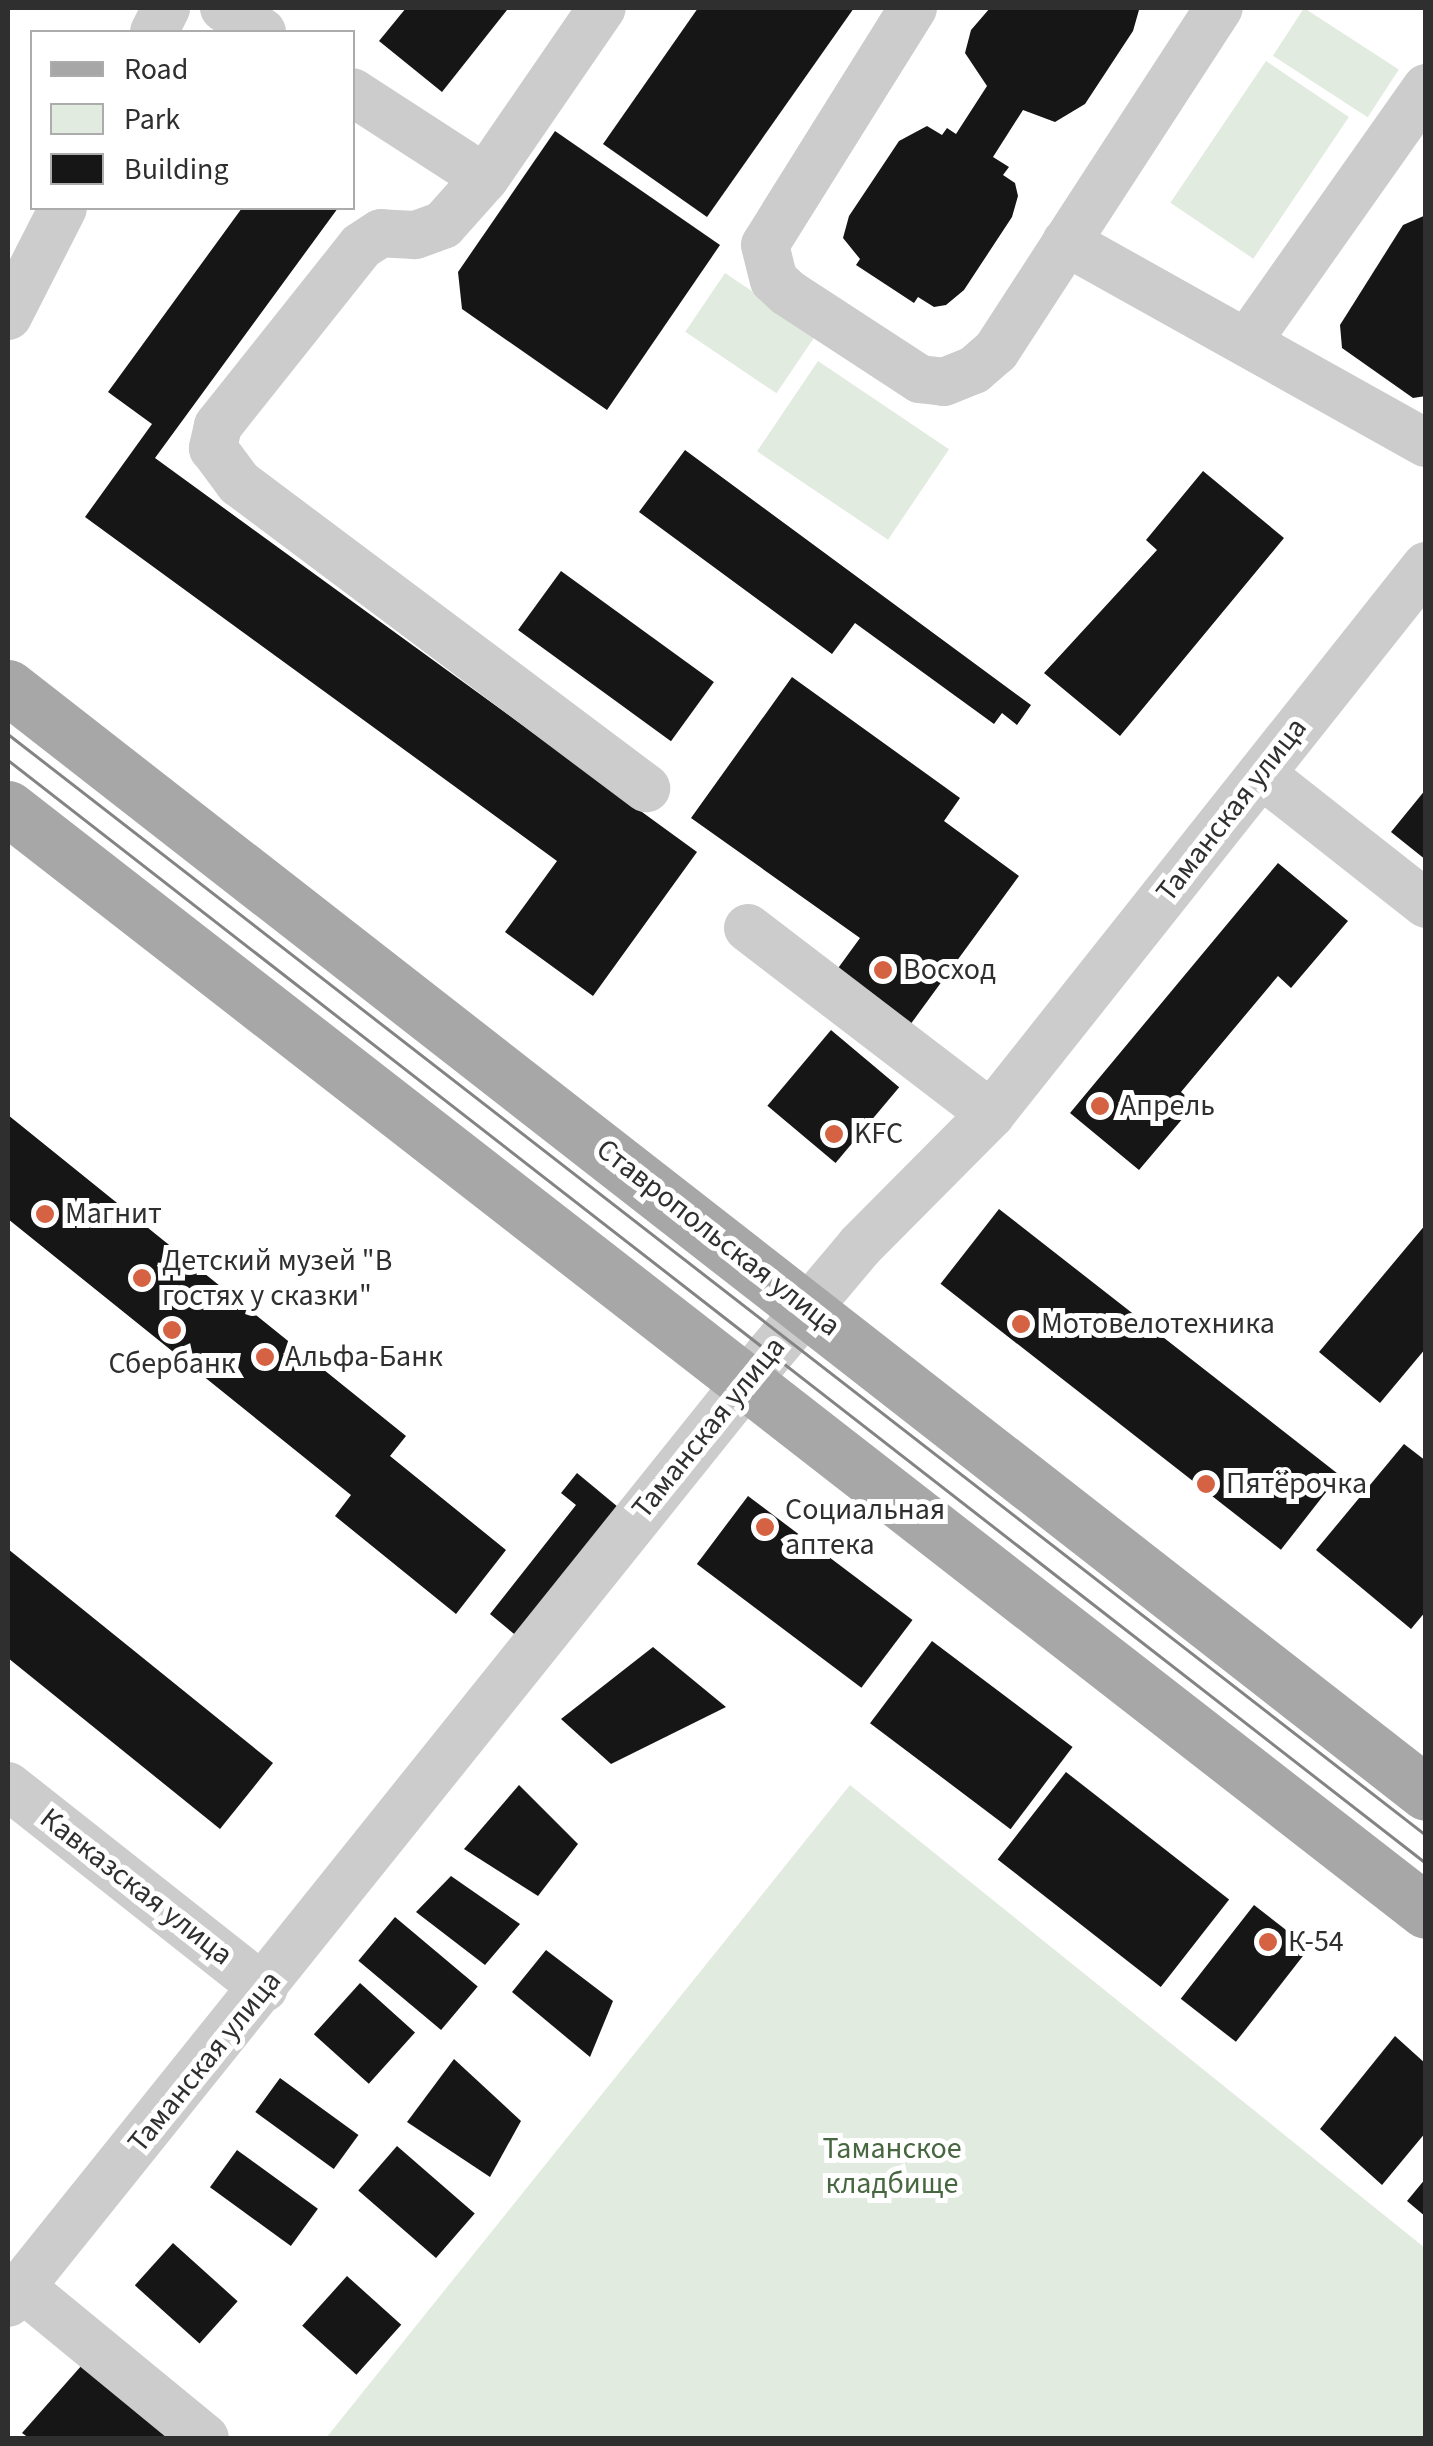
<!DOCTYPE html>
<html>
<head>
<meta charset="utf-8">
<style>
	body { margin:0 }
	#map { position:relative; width:1433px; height:2446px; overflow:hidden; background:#fff; font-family:"Source Sans 3",sans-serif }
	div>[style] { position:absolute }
	.green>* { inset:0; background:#e2ebdf; transform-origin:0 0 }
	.building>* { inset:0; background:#161616; transform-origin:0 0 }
	.minor>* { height:48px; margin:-24px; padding:0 24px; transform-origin:24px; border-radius:24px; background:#ccc }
	.major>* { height:55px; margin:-27.5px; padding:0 27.5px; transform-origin:27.5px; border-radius:27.5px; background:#a7a7a7 }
	.tram>* { height:2.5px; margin:-1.25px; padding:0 1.25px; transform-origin:1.25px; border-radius:1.25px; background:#848484 }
	.dots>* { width:28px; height:28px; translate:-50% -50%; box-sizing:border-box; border:5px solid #fff; border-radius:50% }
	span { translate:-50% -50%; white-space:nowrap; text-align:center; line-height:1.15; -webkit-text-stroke:10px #fff; paint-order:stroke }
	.street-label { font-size:30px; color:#2f2f2f }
	.poi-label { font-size:30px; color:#2f2f2f }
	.left { translate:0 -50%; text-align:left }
	.park-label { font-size:30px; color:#476741 }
	.frame { position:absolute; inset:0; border:10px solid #2f2f2f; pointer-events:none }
	.legend { position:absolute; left:30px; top:30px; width:325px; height:180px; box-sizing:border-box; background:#fff; border:2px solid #acacac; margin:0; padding:12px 18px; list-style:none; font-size:30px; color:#2f2f2f }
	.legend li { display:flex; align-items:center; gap:20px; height:50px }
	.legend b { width:50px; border:2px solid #acacac }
</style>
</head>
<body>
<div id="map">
	<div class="green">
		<i style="left:1304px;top:8px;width:113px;height:57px;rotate:33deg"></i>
		<i style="left:1266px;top:61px;width:100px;height:171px;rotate:34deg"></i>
		<i style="left:725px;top:273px;width:110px;height:71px;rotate:34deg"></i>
		<i style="left:818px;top:361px;width:158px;height:109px;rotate:34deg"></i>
		<i style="clip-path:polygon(850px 1785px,1425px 2248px,1425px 2438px,326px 2438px)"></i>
	</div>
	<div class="building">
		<i style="clip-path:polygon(406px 8px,504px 8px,507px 10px,442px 92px,379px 41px)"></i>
		<i style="clip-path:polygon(698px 8px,854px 8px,707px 217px,603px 144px)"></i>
		<i style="clip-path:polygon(990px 8px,1139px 10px,1133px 31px,1085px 104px,1055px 122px,1023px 110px,993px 157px,1009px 167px,1003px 175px,1015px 183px,1018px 196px,1012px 217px,964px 290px,946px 305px,934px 307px,918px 297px,914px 303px,856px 265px,860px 259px,843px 238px,849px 216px,899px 141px,927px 126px,942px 135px,947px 128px,956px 134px,987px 86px,965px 53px,971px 30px)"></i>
		<i style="clip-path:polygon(555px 131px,720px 245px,607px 410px,462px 309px,458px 272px)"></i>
		<i style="clip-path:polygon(242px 208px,338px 208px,155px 458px,697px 852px,593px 996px,505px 932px,557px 861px,85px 517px,152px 424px,108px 392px)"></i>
		<i style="clip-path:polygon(1426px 215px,1426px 396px,1413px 398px,1342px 348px,1340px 325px,1403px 225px)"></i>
		<i style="clip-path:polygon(685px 450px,1031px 705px,1017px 725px,1002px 713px,994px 724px,855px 623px,832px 654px,639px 512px)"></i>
		<i style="clip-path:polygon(1203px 471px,1284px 538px,1120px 736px,1044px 673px,1157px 550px,1146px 540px)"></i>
		<i style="left:561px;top:571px;width:189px;height:73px;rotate:36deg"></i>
		<i style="clip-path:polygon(792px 677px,960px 798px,944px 821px,1019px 876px,910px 1025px,836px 971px,860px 938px,691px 818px)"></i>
		<i style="clip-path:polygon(1426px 789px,1426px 860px,1391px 832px)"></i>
		<i style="clip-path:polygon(1278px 863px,1348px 921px,1291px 988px,1278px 976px,1181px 1092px,1195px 1104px,1139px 1170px,1070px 1113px)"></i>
		<i style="left:831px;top:1030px;width:89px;height:99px;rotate:40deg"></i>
		<i style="clip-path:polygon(8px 1115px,406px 1436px,390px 1456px,506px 1550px,456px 1614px,335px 1516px,351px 1495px,8px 1219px)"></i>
		<i style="left:999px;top:1209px;width:432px;height:95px;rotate:38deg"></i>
		<i style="clip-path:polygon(1426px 1224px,1426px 1348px,1380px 1403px,1319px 1352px)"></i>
		<i style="clip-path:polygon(1404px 1444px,1426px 1461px,1426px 1611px,1411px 1629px,1316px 1550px)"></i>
		<i style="clip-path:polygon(577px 1473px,618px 1507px,519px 1638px,490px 1614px,576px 1505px,561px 1493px)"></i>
		<i style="left:748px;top:1496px;width:206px;height:85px;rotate:37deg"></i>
		<i style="clip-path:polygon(8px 1549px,273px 1763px,220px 1829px,8px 1658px)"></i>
		<i style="left:932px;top:1641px;width:176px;height:103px;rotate:37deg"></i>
		<i style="clip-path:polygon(653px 1647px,726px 1707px,611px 1764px,561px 1719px)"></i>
		<i style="left:1066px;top:1772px;width:207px;height:111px;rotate:38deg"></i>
		<i style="clip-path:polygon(519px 1785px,578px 1844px,538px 1896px,464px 1849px)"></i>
		<i style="clip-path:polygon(451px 1876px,520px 1924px,485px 1965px,416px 1912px)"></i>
		<i style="left:1254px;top:1905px;width:70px;height:119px;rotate:38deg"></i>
		<i style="left:395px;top:1917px;width:108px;height:57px;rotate:40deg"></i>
		<i style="clip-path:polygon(546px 1950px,613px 2001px,590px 2057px,512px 1992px)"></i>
		<i style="left:360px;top:1983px;width:74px;height:69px;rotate:42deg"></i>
		<i style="clip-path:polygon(1395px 2036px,1426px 2064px,1426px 2132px,1382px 2185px,1320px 2129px)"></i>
		<i style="clip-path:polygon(454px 2059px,521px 2121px,490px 2177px,407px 2122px)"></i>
		<i style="left:280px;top:2078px;width:97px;height:42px;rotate:36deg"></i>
		<i style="left:397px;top:2146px;width:103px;height:59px;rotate:41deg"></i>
		<i style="left:237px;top:2150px;width:100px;height:46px;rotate:36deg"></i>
		<i style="clip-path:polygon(1426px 2178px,1426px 2217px,1407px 2201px)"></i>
		<i style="left:173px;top:2243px;width:87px;height:57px;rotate:42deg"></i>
		<i style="left:347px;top:2276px;width:73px;height:67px;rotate:42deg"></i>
		<i style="clip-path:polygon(82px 2365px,172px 2438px,29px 2438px,22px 2433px)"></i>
	</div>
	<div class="minor">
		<i style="left:224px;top:8px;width:45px;rotate:32.3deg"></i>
		<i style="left:913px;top:8px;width:279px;rotate:122deg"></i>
		<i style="left:765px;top:245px;width:36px;rotate:76deg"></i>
		<i style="left:774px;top:280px;width:19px;rotate:43deg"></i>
		<i style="left:788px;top:293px;width:158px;rotate:33.1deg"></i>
		<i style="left:920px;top:379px;width:24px;rotate:7deg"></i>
		<i style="left:944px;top:382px;width:32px;rotate:-22deg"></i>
		<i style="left:974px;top:370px;width:29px;rotate:-41deg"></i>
		<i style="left:996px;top:351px;width:409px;rotate:-57deg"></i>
		<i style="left:154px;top:32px;width:27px;rotate:-63deg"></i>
		<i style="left:352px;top:92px;width:158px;rotate:32.9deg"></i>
		<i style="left:485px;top:178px;width:206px;rotate:-55.5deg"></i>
		<i style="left:485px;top:178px;width:63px;rotate:131.8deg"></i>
		<i style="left:443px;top:225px;width:30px;rotate:160deg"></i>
		<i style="left:415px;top:235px;width:34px;rotate:-177deg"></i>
		<i style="left:381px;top:233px;width:24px;rotate:147deg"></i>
		<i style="left:361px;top:246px;width:230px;rotate:128.5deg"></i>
		<i style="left:218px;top:426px;width:23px;rotate:103deg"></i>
		<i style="left:213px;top:448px;width:44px;rotate:53.4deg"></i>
		<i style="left:239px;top:483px;width:509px;rotate:36.85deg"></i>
		<i style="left:1066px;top:242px;width:412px;rotate:29.2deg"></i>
		<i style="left:8px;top:316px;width:121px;rotate:-63deg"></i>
		<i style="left:1247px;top:342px;width:311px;rotate:-54.8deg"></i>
		<i style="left:1261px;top:774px;width:210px;rotate:38.2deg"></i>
		<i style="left:748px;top:928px;width:306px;rotate:37.4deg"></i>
		<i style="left:8px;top:1786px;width:326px;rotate:38.3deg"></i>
		<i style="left:21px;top:2287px;width:238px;rotate:39.4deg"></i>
		<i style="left:8px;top:2303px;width:1218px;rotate:-51.27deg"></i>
		<i style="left:770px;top:1353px;width:140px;rotate:-49.9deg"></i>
		<i style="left:860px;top:1246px;width:186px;rotate:-45.2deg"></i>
		<i style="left:991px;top:1114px;width:700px;rotate:-51.56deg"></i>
	</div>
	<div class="major">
		<i style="left:8px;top:687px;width:1798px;rotate:37.95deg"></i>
		<i style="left:8px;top:808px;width:1796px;rotate:37.88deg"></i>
	</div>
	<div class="tram">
		<i style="left:8px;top:734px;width:1795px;rotate:37.83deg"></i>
		<i style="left:8px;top:760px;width:1796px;rotate:37.88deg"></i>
	</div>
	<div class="dots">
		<i style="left:883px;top:970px;background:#d56343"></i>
		<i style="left:1100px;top:1106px;background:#d56343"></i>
		<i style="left:834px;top:1134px;background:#d56343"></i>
		<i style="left:45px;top:1214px;background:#d56343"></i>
		<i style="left:142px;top:1278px;background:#d56343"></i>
		<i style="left:1021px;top:1324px;background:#d56343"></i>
		<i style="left:172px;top:1330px;background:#d56343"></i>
		<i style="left:265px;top:1357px;background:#d56343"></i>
		<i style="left:1206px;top:1484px;background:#d56343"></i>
		<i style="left:765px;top:1527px;background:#d56343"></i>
		<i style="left:1268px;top:1942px;background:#d56343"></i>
	</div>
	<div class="street-label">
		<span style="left:1232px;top:810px;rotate:-52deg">Таманская улица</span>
		<span style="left:718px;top:1238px;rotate:38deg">Ставропольская улица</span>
		<span style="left:709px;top:1428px;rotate:-51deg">Таманская улица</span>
		<span style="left:136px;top:1887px;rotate:38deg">Кавказская улица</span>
		<span style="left:205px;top:2062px;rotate:-51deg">Таманская улица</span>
	</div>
	<div class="poi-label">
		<span class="left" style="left:903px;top:970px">Восход</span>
		<span class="left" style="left:1120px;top:1106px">Апрель</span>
		<span class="left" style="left:854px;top:1134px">KFC</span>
		<span class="left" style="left:65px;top:1214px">Магнит</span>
		<span class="left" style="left:162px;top:1278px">Детский музей "В<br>гостях у сказки"</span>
		<span class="left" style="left:1041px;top:1324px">Мотовелотехника</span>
		<span class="left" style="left:285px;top:1357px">Альфа-Банк</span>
		<span style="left:172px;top:1364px">Сбербанк</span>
		<span class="left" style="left:1226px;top:1484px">Пятёрочка</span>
		<span class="left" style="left:785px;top:1527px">Социальная<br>аптека</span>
		<span class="left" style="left:1288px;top:1942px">К-54</span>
	</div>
	<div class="park-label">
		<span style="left:892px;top:2166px">Таманское<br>кладбище</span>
	</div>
	<div class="frame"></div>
	<ul class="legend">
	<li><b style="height:12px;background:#a7a7a7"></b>Road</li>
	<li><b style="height:28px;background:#e2ebdf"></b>Park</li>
	<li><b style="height:28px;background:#161616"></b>Building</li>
	</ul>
</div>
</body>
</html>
